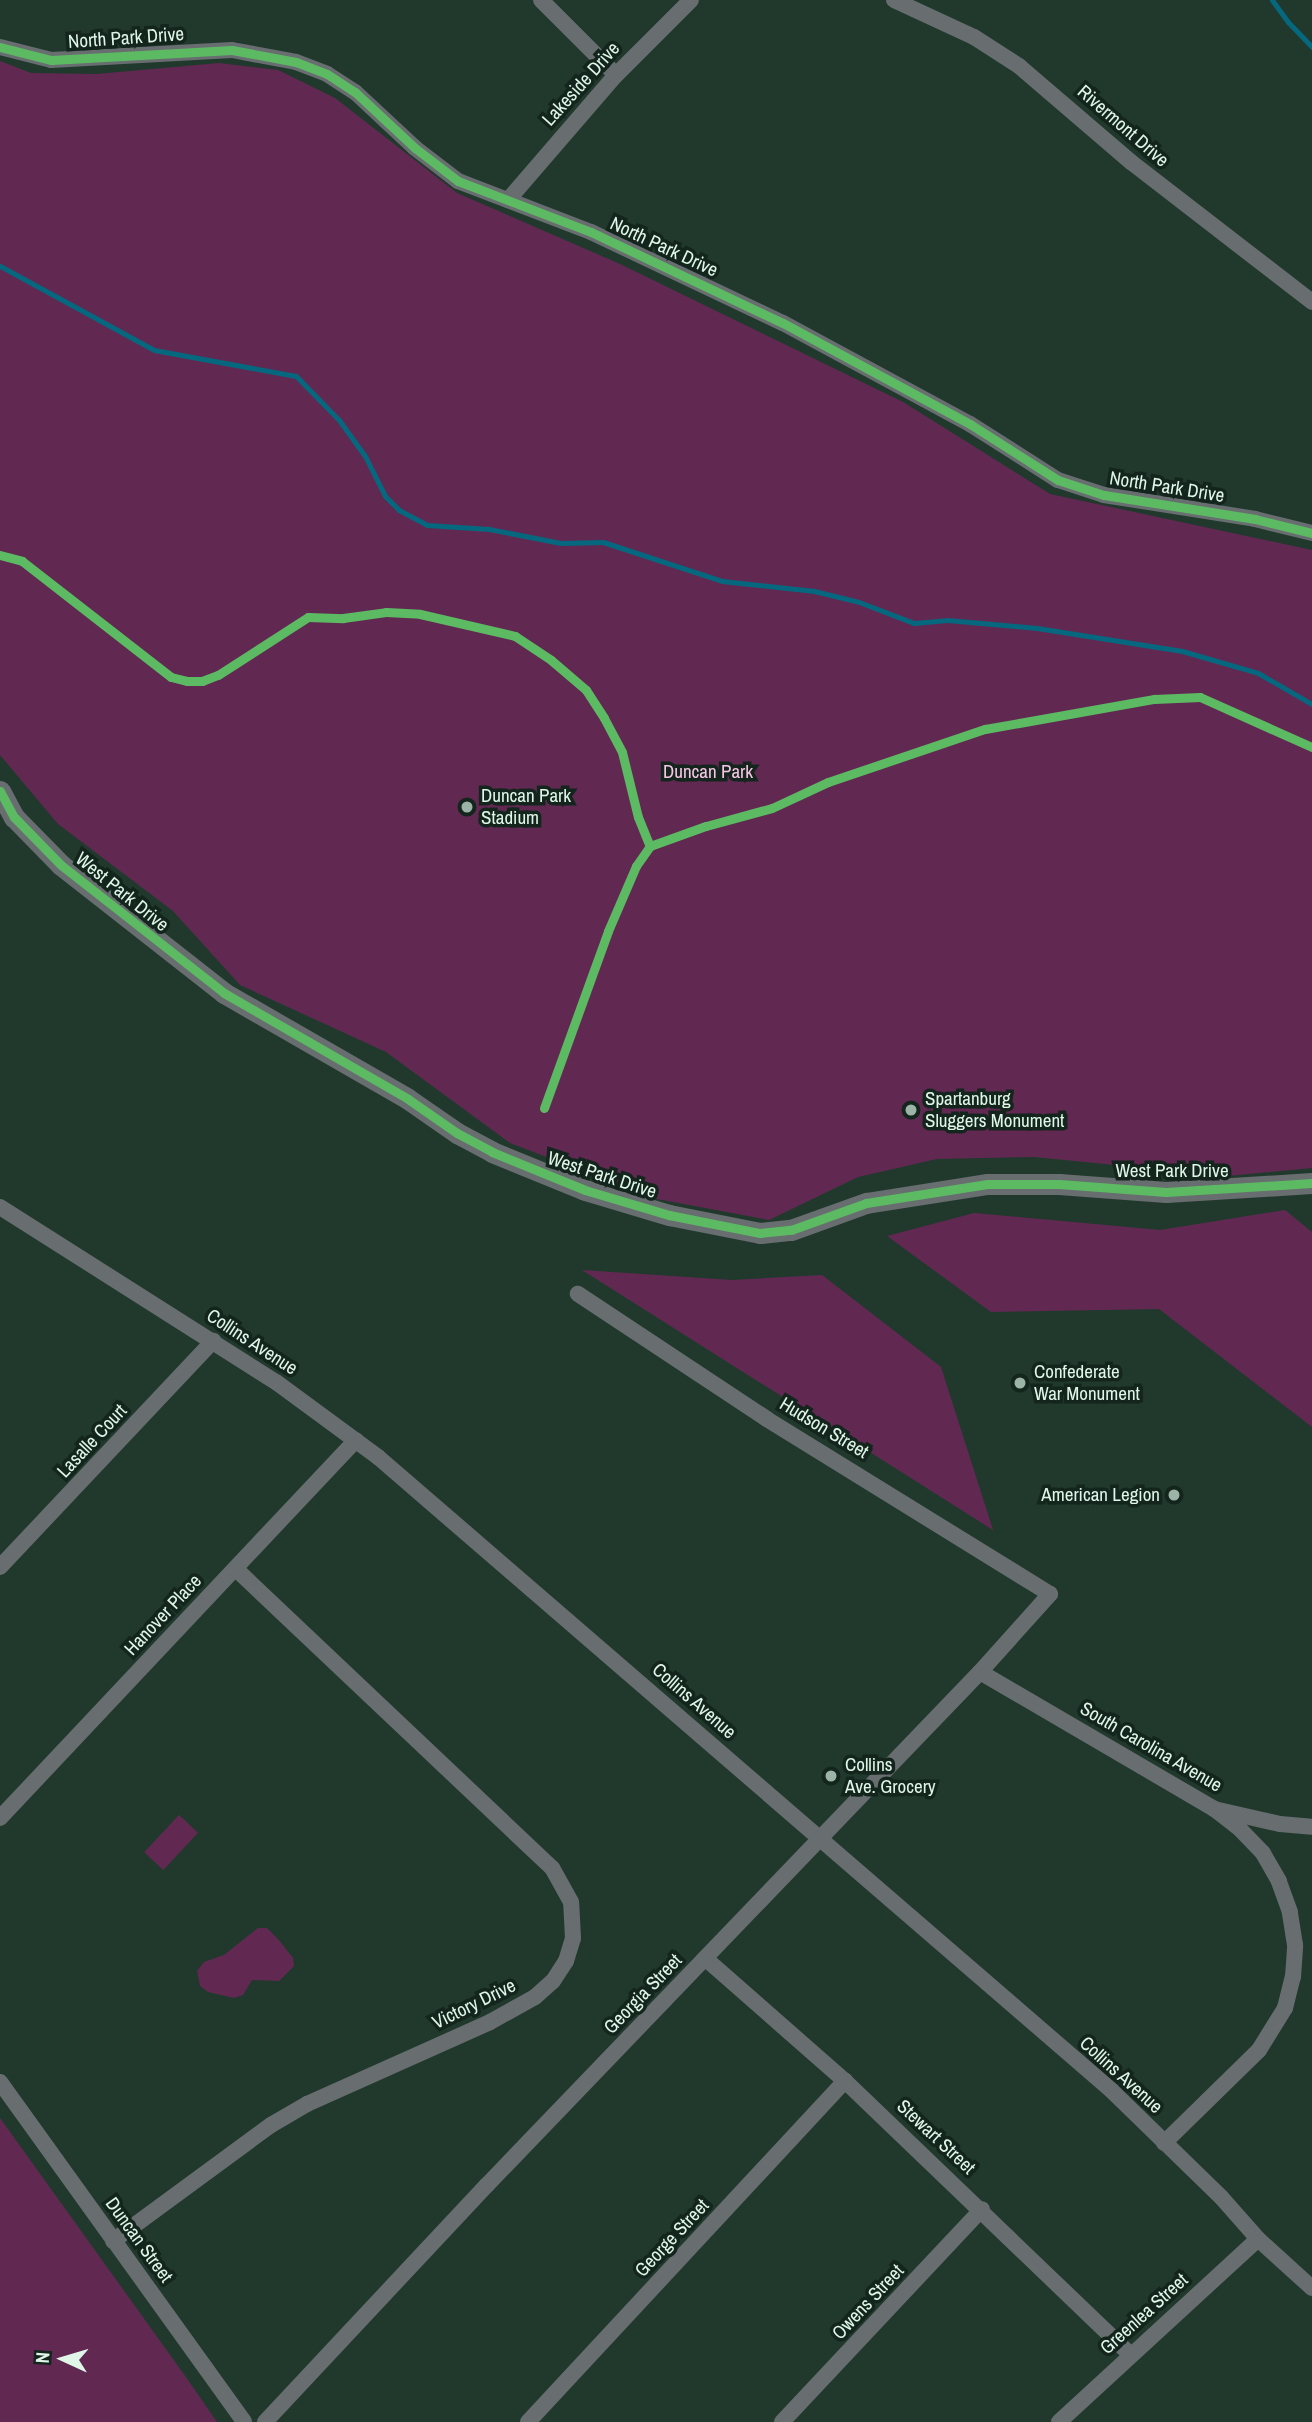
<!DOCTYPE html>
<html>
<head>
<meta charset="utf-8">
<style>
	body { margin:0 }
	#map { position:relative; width:1312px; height:2422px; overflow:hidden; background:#21392d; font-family:"Archivo Narrow",sans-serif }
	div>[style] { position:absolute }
	.green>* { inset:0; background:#612952; transform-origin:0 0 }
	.stream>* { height:5px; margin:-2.5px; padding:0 2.5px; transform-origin:2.5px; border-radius:2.5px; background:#05687e }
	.minor>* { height:16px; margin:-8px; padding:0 8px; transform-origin:8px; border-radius:8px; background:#686d70 }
	.tertiary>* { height:21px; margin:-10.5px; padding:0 10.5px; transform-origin:10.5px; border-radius:10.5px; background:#686d70 }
	.cycleway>* { height:9px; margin:-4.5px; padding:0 4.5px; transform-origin:4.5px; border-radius:4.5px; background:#5cba63 }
	.dots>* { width:19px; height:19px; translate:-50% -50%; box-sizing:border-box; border:4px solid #13251c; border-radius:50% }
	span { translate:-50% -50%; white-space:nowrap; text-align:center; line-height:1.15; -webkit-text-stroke:7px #13251c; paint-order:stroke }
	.street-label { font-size:19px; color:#dff6e8 }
	.park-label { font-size:19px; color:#f9c5e6 }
	.poi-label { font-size:19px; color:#dff6e8 }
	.left { translate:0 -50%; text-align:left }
	.right { translate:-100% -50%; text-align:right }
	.north { position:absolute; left:28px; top:2324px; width:70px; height:70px; -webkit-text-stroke:5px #13251c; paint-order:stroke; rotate:274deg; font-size:19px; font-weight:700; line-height:28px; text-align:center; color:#dff6e8 }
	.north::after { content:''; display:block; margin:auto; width:24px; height:32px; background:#dff6e8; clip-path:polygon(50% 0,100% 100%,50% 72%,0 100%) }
</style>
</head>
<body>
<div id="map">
	<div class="green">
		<i style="clip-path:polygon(0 61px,31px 73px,97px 74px,219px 63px,278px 70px,335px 98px,457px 193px,620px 264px,903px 402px,1050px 494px,1312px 550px,1312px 1168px,1227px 1176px,1034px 1157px,937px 1159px,858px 1177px,769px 1220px,657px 1199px,510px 1143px,386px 1052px,240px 985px,173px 911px,58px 824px,0 755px)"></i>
		<i style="clip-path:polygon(1285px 1210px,1312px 1232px,1312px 1427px,1159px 1309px,991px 1312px,887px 1236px,974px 1213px,1160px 1230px)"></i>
		<i style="clip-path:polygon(582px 1270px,732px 1280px,822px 1275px,941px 1367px,993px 1530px)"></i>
		<i style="left:179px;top:1815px;width:26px;height:51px;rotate:43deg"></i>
		<i style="clip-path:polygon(258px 1928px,267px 1928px,278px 1939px,293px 1958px,294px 1966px,279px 1981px,252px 1980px,243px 1995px,234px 1998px,208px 1992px,200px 1986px,197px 1971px,204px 1962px,224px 1955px)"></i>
		<i style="clip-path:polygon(0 2118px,183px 2373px,217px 2422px,0 2422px)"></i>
	</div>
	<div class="stream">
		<i style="left:1272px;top:0;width:27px;rotate:54deg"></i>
		<i style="left:1288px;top:22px;width:35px;rotate:46deg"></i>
		<i style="left:0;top:266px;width:175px;rotate:28.6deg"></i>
		<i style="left:154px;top:350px;width:144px;rotate:10.4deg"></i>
		<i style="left:296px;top:376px;width:62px;rotate:45.7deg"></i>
		<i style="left:339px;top:420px;width:44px;rotate:54.2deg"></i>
		<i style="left:365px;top:456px;width:45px;rotate:63.4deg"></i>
		<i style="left:385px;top:496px;width:20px;rotate:45deg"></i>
		<i style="left:399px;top:510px;width:32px;rotate:28deg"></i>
		<i style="left:427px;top:525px;width:62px;rotate:3.7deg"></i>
		<i style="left:489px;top:529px;width:73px;rotate:11deg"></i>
		<i style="left:561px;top:543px;width:42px;rotate:-1.4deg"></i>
		<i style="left:603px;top:542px;width:125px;rotate:18.1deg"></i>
		<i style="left:722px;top:581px;width:93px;rotate:6.2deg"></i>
		<i style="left:814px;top:591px;width:46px;rotate:13.7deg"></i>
		<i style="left:859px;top:602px;width:59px;rotate:20.9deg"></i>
		<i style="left:914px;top:623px;width:33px;rotate:-5deg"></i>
		<i style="left:947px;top:620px;width:90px;rotate:5.1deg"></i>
		<i style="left:1037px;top:628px;width:147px;rotate:9deg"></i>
		<i style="left:1182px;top:651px;width:79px;rotate:16.1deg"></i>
		<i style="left:1258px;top:673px;width:62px;rotate:29.9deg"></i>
	</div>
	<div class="minor">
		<i style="left:541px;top:0;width:106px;rotate:45deg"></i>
		<i style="left:894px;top:0;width:88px;rotate:24.8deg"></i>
		<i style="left:974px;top:37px;width:54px;rotate:32.8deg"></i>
		<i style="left:1019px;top:66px;width:148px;rotate:40.6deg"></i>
		<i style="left:1131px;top:162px;width:229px;rotate:37.7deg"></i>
		<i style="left:0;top:47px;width:53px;rotate:14.3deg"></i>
		<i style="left:51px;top:60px;width:181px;rotate:-3.2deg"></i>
		<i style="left:232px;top:50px;width:65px;rotate:10.6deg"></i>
		<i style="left:296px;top:62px;width:33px;rotate:21deg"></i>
		<i style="left:327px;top:74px;width:33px;rotate:33deg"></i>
		<i style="left:355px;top:92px;width:82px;rotate:43deg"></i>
		<i style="left:415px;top:148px;width:54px;rotate:37.5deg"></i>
		<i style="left:458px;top:181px;width:142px;rotate:21deg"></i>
		<i style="left:591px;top:232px;width:212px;rotate:25.4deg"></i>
		<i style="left:783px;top:323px;width:213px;rotate:28.4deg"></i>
		<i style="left:970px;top:424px;width:104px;rotate:32.5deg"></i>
		<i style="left:1058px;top:480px;width:48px;rotate:18.1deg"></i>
		<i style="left:1104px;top:495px;width:153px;rotate:9deg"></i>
		<i style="left:1255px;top:519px;width:59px;rotate:13.8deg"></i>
		<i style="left:508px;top:200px;width:165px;rotate:-49.2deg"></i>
		<i style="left:616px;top:75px;width:106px;rotate:-45deg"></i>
		<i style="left:0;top:1207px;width:327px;rotate:32.4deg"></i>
		<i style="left:276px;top:1382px;width:127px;rotate:36.3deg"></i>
		<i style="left:378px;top:1457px;width:968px;rotate:40.81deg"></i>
		<i style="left:1111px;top:2090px;width:153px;rotate:44.2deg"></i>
		<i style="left:1221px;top:2197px;width:56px;rotate:48.6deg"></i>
		<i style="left:1258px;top:2239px;width:73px;rotate:42.2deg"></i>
		<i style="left:0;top:1567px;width:311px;rotate:-46.7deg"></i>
		<i style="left:980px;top:1672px;width:271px;rotate:30.3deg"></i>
		<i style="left:1214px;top:1809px;width:68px;rotate:12.8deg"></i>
		<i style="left:1280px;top:1824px;width:32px;rotate:5deg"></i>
		<i style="left:0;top:1818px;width:519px;rotate:-46.72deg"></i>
		<i style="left:706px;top:1959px;width:185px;rotate:41.3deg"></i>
		<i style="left:845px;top:2081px;width:395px;rotate:43.8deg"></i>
		<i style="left:0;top:2082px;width:418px;rotate:54.3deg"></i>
		<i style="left:1164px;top:2143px;width:133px;rotate:-44.4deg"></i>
		<i style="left:1259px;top:2050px;width:49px;rotate:-58.2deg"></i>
		<i style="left:1285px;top:2008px;width:32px;rotate:-76deg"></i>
		<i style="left:1293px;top:1977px;width:32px;rotate:-86deg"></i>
		<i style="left:1295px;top:1945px;width:33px;rotate:-99deg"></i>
		<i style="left:1290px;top:1912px;width:33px;rotate:-110deg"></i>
		<i style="left:1279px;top:1881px;width:32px;rotate:-120deg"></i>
		<i style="left:1263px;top:1853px;width:33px;rotate:-134deg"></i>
		<i style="left:1240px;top:1829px;width:33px;rotate:-142deg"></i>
		<i style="left:113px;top:2241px;width:196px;rotate:-36.3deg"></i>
		<i style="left:271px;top:2125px;width:42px;rotate:-30.3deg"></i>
		<i style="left:307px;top:2104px;width:201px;rotate:-24.1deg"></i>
		<i style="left:490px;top:2022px;width:51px;rotate:-29.1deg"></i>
		<i style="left:535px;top:1997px;width:24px;rotate:-42deg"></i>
		<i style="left:553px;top:1981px;width:24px;rotate:-57deg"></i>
		<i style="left:566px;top:1961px;width:24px;rotate:-73deg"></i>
		<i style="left:573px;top:1938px;width:36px;rotate:-93deg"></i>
		<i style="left:571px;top:1902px;width:39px;rotate:-119deg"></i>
		<i style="left:552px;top:1868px;width:436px;rotate:-136.6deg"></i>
		<i style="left:265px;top:2422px;width:325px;rotate:-46.9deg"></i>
		<i style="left:487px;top:2185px;width:711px;rotate:-46.14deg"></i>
		<i style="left:980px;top:1672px;width:105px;rotate:-48.1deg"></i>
		<i style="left:1050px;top:1594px;width:333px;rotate:-148.3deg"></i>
		<i style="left:767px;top:1419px;width:227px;rotate:-146.5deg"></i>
		<i style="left:528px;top:2422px;width:466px;rotate:-47.1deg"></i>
		<i style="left:782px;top:2422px;width:292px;rotate:-46.8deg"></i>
		<i style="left:1059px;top:2422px;width:270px;rotate:-42.6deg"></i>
	</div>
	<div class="tertiary">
		<i style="left:0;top:791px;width:30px;rotate:62deg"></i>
		<i style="left:14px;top:817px;width:67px;rotate:45.6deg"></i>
		<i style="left:61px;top:865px;width:207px;rotate:38.1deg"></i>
		<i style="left:224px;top:993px;width:212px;rotate:29.9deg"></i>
		<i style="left:408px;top:1099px;width:60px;rotate:34.8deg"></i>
		<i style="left:457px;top:1133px;width:40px;rotate:28deg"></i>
		<i style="left:492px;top:1152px;width:100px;rotate:22.2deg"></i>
		<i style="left:585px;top:1190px;width:88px;rotate:16.6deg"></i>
		<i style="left:669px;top:1215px;width:93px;rotate:11.2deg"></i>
		<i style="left:760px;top:1233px;width:31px;rotate:-6deg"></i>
		<i style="left:791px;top:1230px;width:80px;rotate:-19.8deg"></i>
		<i style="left:866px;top:1203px;width:123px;rotate:-8.9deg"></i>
		<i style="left:988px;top:1184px;width:71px"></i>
		<i style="left:1059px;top:1184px;width:107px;rotate:4.3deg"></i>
		<i style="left:1166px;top:1192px;width:146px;rotate:-3.5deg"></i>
	</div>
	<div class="cycleway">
		<i style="left:0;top:47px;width:53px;rotate:14.3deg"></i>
		<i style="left:51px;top:60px;width:181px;rotate:-3.2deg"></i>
		<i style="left:232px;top:50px;width:65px;rotate:10.6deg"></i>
		<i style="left:296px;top:62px;width:33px;rotate:21deg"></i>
		<i style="left:327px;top:74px;width:33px;rotate:33deg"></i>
		<i style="left:355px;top:92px;width:82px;rotate:43deg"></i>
		<i style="left:415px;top:148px;width:54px;rotate:37.5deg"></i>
		<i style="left:458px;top:181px;width:142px;rotate:21deg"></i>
		<i style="left:591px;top:232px;width:212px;rotate:25.4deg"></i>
		<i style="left:783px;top:323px;width:213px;rotate:28.4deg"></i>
		<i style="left:970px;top:424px;width:104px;rotate:32.5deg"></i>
		<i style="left:1058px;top:480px;width:48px;rotate:18.1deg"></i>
		<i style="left:1104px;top:495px;width:153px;rotate:9deg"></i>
		<i style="left:1255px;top:519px;width:59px;rotate:13.8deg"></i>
		<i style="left:0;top:555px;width:23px;rotate:15deg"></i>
		<i style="left:22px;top:561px;width:189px;rotate:37.9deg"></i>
		<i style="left:171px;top:677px;width:16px;rotate:14deg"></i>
		<i style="left:187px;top:681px;width:15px"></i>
		<i style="left:202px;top:681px;width:17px;rotate:-21deg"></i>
		<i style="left:218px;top:675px;width:107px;rotate:-32.8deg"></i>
		<i style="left:308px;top:617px;width:35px;rotate:2deg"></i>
		<i style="left:343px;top:618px;width:43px;rotate:-7.9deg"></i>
		<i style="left:386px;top:612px;width:34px;rotate:3deg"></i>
		<i style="left:420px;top:614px;width:98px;rotate:13deg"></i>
		<i style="left:515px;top:636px;width:43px;rotate:33.7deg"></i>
		<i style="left:551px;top:660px;width:46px;rotate:40.6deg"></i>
		<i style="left:586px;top:690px;width:33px;rotate:57deg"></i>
		<i style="left:604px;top:718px;width:38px;rotate:62deg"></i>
		<i style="left:622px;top:752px;width:67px;rotate:76.2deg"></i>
		<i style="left:638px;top:817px;width:31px;rotate:68deg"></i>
		<i style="left:0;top:791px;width:30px;rotate:62deg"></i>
		<i style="left:14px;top:817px;width:67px;rotate:45.6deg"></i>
		<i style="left:61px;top:865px;width:207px;rotate:38.1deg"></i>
		<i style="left:224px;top:993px;width:212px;rotate:29.9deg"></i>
		<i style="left:408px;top:1099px;width:60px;rotate:34.8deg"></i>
		<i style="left:457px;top:1133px;width:40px;rotate:28deg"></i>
		<i style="left:492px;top:1152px;width:100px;rotate:22.2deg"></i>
		<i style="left:585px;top:1190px;width:88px;rotate:16.6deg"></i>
		<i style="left:669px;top:1215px;width:93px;rotate:11.2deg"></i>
		<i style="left:760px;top:1233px;width:31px;rotate:-6deg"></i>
		<i style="left:791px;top:1230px;width:80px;rotate:-19.8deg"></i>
		<i style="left:866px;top:1203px;width:123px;rotate:-8.9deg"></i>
		<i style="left:988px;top:1184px;width:71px"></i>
		<i style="left:1059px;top:1184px;width:107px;rotate:4.3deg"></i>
		<i style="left:1166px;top:1192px;width:146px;rotate:-3.5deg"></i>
		<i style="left:544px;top:1108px;width:188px;rotate:-70.1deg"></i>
		<i style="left:608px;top:931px;width:71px;rotate:-66.7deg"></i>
		<i style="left:636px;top:866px;width:24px;rotate:-55deg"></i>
		<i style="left:650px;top:846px;width:59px;rotate:-19.7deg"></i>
		<i style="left:706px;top:826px;width:68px;rotate:-15.3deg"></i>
		<i style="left:772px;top:808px;width:62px;rotate:-24.9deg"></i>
		<i style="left:828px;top:782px;width:166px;rotate:-18.7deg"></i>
		<i style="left:985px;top:729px;width:172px;rotate:-10.1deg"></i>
		<i style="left:1154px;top:699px;width:46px;rotate:-2.5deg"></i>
		<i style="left:1200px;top:697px;width:123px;rotate:24.1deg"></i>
	</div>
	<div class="dots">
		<i style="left:467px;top:807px;background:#9cb4a7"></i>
		<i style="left:911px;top:1110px;background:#9cb4a7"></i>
		<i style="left:1020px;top:1383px;background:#9cb4a7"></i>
		<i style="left:1174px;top:1495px;background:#9cb4a7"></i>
		<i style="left:831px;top:1776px;background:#9cb4a7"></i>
	</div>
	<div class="street-label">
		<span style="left:126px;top:38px;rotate:-4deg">North Park Drive</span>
		<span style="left:581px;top:84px;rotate:-48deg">Lakeside Drive</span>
		<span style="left:1123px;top:126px;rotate:41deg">Rivermont Drive</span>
		<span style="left:664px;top:247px;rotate:25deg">North Park Drive</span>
		<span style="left:1167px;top:487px;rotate:9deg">North Park Drive</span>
		<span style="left:122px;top:892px;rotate:39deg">West Park Drive</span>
		<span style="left:1172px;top:1171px">West Park Drive</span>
		<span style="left:602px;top:1175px;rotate:18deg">West Park Drive</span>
		<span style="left:252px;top:1342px;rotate:33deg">Collins Avenue</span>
		<span style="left:824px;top:1428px;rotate:31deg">Hudson Street</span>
		<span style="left:92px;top:1441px;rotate:-47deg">Lasalle Court</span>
		<span style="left:163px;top:1615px;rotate:-47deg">Hanover Place</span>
		<span style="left:694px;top:1701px;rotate:41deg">Collins Avenue</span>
		<span style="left:1151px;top:1747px;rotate:30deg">South Carolina Avenue</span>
		<span style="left:643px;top:1994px;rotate:-46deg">Georgia Street</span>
		<span style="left:474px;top:2004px;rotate:-26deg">Victory Drive</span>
		<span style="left:1121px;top:2075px;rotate:42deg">Collins Avenue</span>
		<span style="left:936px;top:2137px;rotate:43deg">Stewart Street</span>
		<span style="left:672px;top:2238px;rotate:-47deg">George Street</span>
		<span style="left:139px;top:2240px;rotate:54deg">Duncan Street</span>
		<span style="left:868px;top:2302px;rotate:-47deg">Owens Street</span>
		<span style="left:1144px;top:2314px;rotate:-42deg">Greenlea Street</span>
	</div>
	<div class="park-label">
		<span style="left:708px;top:772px">Duncan Park</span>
	</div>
	<div class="poi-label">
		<span class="left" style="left:481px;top:807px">Duncan Park<br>Stadium</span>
		<span class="left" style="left:925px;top:1110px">Spartanburg<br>Sluggers Monument</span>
		<span class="left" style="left:1034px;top:1383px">Confederate<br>War Monument</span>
		<span class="right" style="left:1160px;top:1495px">American Legion</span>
		<span class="left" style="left:845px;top:1776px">Collins<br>Ave. Grocery</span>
	</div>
	<div class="north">N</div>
</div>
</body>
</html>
